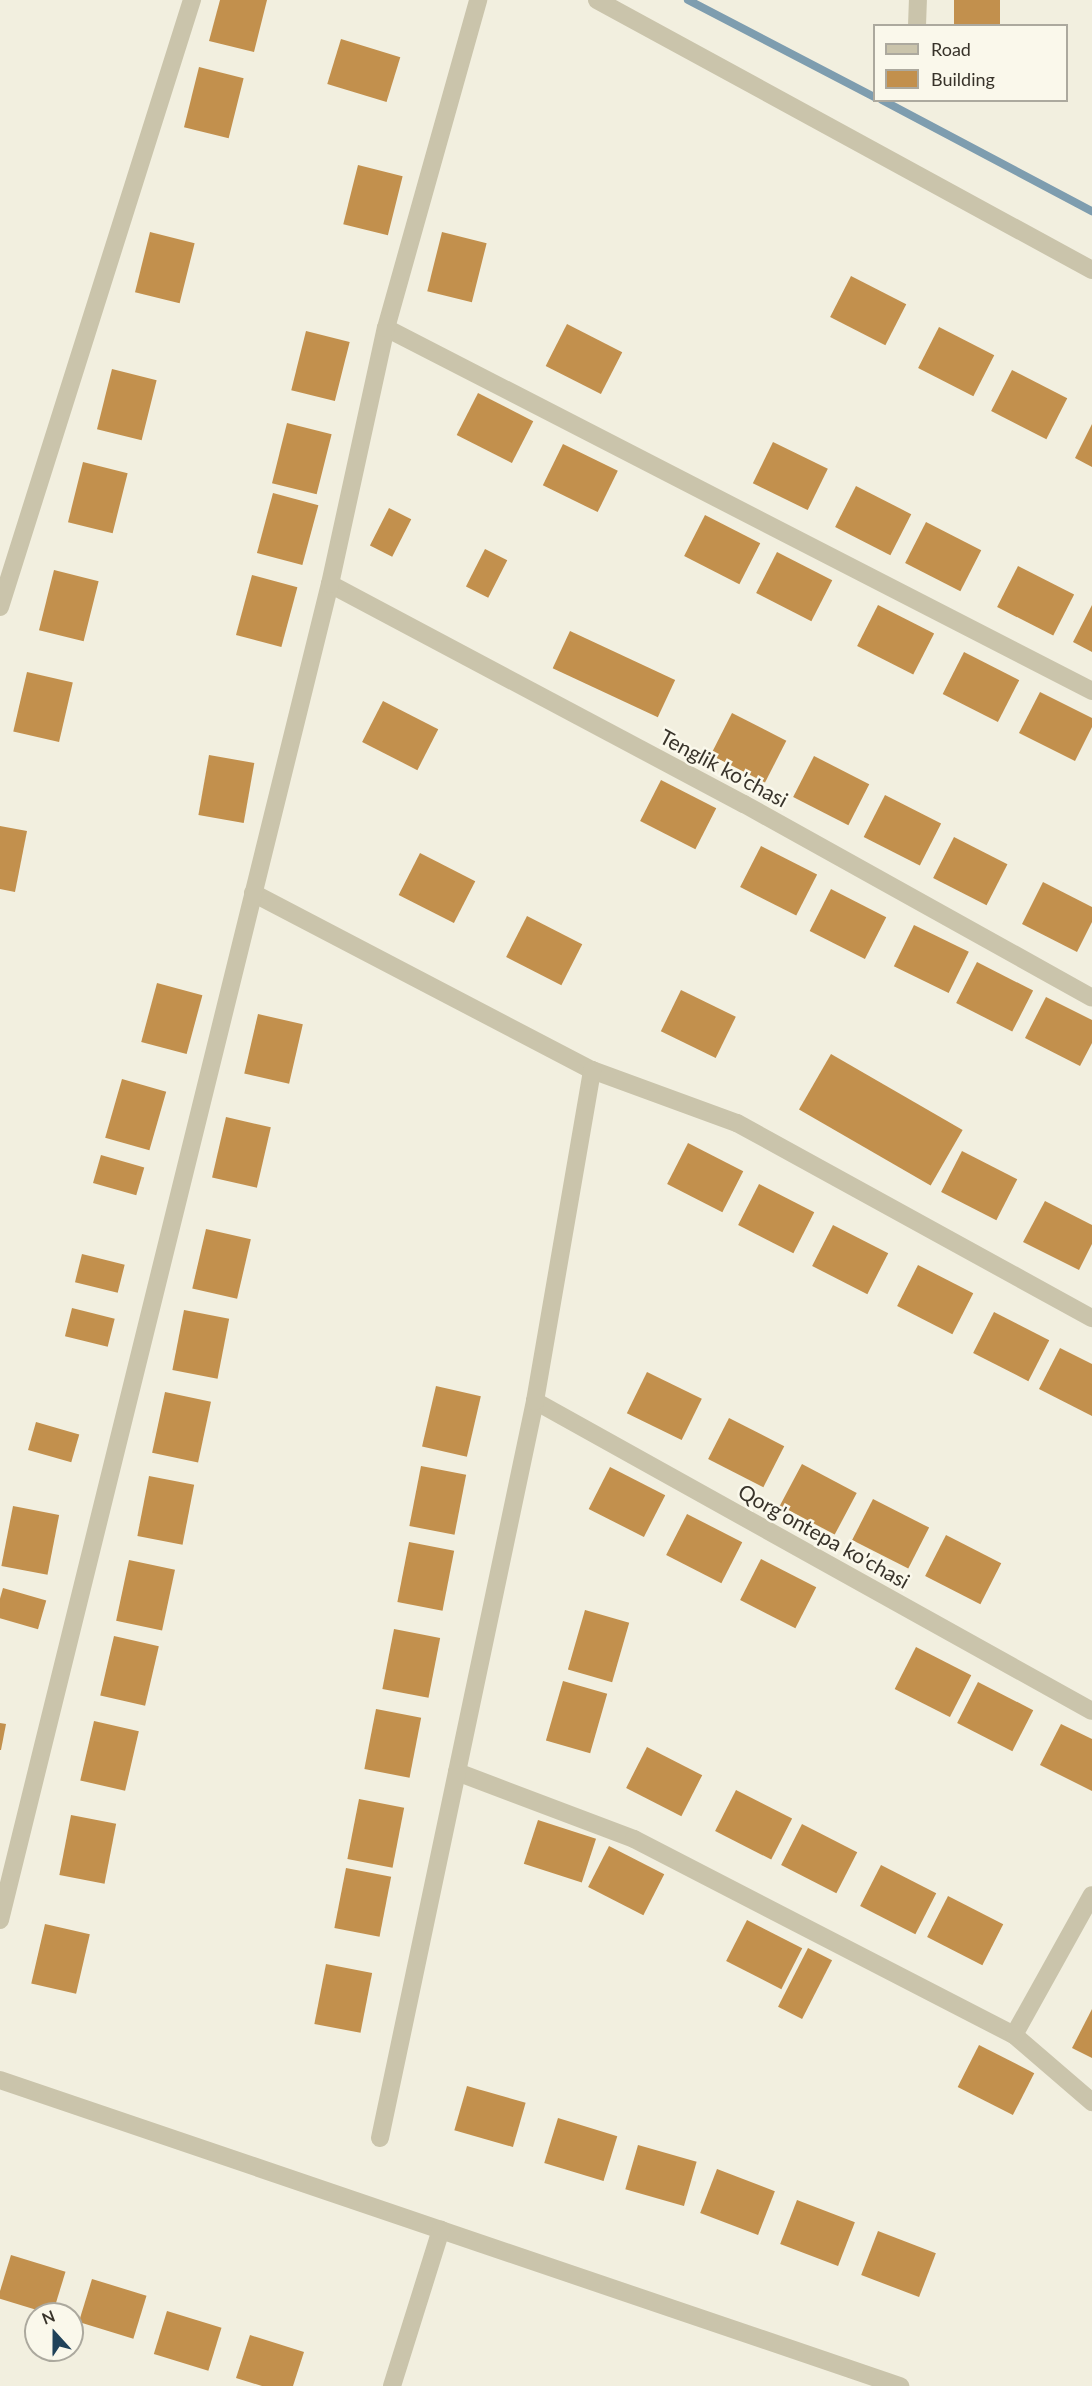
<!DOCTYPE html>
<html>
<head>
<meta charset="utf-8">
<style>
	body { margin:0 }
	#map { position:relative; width:1092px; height:2386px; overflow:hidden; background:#f2efdf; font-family:Lato,sans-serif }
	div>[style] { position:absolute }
	.stream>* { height:8px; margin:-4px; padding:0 4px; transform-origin:4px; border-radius:4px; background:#7e9daf }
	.building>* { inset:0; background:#c2904d; transform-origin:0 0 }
	.minor>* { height:18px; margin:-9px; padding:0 9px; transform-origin:9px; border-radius:9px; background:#cac4ab }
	span { translate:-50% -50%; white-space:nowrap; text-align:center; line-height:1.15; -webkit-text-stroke:5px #faf8eb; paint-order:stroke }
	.street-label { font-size:21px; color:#38332a }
	.legend { position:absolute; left:873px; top:24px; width:195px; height:78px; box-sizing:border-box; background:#faf8eb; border:2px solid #aca99e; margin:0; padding:8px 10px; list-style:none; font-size:18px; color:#38332a }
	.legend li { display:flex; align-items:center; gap:12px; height:30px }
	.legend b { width:30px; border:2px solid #aca99e }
	.north { position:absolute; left:24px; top:2302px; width:60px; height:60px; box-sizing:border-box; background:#faf8eb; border:2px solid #aca99e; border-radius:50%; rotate:339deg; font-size:16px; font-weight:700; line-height:24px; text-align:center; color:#38332a }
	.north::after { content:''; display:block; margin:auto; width:21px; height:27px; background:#204259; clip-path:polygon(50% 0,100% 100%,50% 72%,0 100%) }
</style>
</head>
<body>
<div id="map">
	<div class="stream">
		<i style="left:688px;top:0;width:210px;rotate:27.5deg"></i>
		<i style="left:882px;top:100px;width:238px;rotate:27.9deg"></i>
	</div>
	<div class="building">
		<i style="clip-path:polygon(220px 0,267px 0,254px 52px,209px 41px)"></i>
		<i style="left:954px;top:0;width:46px;height:26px"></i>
		<i style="left:341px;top:39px;width:62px;height:47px;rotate:17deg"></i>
		<i style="left:199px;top:67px;width:46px;height:62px;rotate:14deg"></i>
		<i style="left:358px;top:165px;width:46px;height:61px;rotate:14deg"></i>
		<i style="left:150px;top:232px;width:46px;height:62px;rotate:14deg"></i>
		<i style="left:442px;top:232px;width:46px;height:61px;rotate:14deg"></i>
		<i style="left:851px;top:276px;width:62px;height:46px;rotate:27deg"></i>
		<i style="left:567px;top:324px;width:62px;height:47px;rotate:27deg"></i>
		<i style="left:939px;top:327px;width:62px;height:46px;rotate:27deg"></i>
		<i style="left:306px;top:331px;width:45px;height:61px;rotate:14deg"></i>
		<i style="left:112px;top:369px;width:46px;height:62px;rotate:14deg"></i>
		<i style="left:1012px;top:370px;width:62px;height:46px;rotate:27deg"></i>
		<i style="left:478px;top:393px;width:62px;height:47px;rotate:27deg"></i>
		<i style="left:287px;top:423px;width:46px;height:62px;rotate:14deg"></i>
		<i style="clip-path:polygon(1092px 424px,1092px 467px,1075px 458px)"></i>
		<i style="left:773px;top:442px;width:61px;height:46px;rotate:26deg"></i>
		<i style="left:563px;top:444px;width:61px;height:46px;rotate:26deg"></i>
		<i style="left:83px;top:462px;width:46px;height:62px;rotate:14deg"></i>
		<i style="left:856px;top:486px;width:62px;height:46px;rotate:27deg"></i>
		<i style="left:273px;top:493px;width:47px;height:62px;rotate:15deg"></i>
		<i style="left:389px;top:508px;width:25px;height:42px;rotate:27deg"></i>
		<i style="left:705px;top:515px;width:62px;height:46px;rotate:27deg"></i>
		<i style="left:926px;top:522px;width:62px;height:46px;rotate:27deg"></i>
		<i style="left:485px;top:549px;width:25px;height:42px;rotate:27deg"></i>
		<i style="left:777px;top:552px;width:62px;height:46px;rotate:27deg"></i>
		<i style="left:1018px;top:566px;width:63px;height:46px;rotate:27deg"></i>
		<i style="left:54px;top:570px;width:46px;height:62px;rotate:14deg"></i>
		<i style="left:252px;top:575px;width:47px;height:62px;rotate:15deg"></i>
		<i style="left:878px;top:605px;width:63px;height:46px;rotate:27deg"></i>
		<i style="clip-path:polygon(1092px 605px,1092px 652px,1073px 642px)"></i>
		<i style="left:570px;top:631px;width:116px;height:41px;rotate:25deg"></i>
		<i style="left:964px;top:652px;width:62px;height:47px;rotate:27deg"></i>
		<i style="left:27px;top:672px;width:47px;height:61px;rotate:13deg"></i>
		<i style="clip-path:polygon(1040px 692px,1092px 718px,1092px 727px,1075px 761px,1019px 733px)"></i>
		<i style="left:383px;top:701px;width:62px;height:46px;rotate:27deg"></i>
		<i style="left:732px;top:713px;width:61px;height:47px;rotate:27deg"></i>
		<i style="left:209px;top:755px;width:46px;height:61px;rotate:10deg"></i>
		<i style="left:814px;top:756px;width:62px;height:46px;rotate:27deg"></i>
		<i style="left:661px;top:780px;width:62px;height:46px;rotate:27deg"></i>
		<i style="left:885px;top:795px;width:63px;height:47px;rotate:27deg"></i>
		<i style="clip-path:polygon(0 826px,27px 831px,15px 892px,0 889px)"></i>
		<i style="left:954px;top:837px;width:60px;height:46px;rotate:27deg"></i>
		<i style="left:761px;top:846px;width:63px;height:46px;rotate:27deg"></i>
		<i style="left:420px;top:853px;width:62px;height:47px;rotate:27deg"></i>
		<i style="clip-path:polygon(1043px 882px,1092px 907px,1092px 922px,1077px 952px,1022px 924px)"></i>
		<i style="left:831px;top:889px;width:62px;height:47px;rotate:27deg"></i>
		<i style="left:527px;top:916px;width:62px;height:46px;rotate:27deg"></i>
		<i style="left:914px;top:925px;width:61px;height:46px;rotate:26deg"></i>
		<i style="left:977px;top:962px;width:63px;height:46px;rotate:27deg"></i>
		<i style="left:157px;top:983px;width:47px;height:61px;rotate:15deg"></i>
		<i style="left:681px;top:990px;width:61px;height:46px;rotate:26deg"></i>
		<i style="clip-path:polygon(1046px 997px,1092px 1020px,1092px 1043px,1080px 1066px,1025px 1038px)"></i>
		<i style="left:258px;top:1014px;width:46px;height:61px;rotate:13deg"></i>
		<i style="left:831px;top:1054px;width:152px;height:64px;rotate:30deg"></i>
		<i style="left:122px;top:1079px;width:46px;height:61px;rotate:16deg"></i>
		<i style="left:226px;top:1117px;width:46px;height:62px;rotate:13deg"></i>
		<i style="left:688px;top:1143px;width:62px;height:46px;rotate:27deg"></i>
		<i style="left:962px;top:1151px;width:62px;height:46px;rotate:27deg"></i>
		<i style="left:101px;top:1155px;width:45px;height:29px;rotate:16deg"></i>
		<i style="left:759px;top:1184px;width:62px;height:46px;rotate:27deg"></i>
		<i style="clip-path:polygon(1045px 1201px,1092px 1225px,1092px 1244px,1079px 1270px,1023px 1242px)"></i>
		<i style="left:833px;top:1225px;width:62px;height:46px;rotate:27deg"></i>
		<i style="left:206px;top:1229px;width:46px;height:61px;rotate:13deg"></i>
		<i style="left:82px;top:1254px;width:44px;height:29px;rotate:14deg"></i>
		<i style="left:918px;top:1265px;width:62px;height:46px;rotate:27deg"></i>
		<i style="left:72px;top:1308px;width:44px;height:29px;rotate:14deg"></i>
		<i style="left:184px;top:1310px;width:46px;height:61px;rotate:11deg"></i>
		<i style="left:994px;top:1312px;width:62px;height:46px;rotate:27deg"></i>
		<i style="clip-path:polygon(1060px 1348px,1092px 1364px,1092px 1416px,1039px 1389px)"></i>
		<i style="left:647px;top:1372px;width:61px;height:46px;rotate:26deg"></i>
		<i style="left:436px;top:1386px;width:46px;height:62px;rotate:13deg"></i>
		<i style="left:165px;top:1392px;width:47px;height:62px;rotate:12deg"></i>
		<i style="left:729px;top:1418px;width:62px;height:46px;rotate:27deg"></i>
		<i style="left:36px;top:1422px;width:45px;height:29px;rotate:16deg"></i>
		<i style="left:802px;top:1464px;width:62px;height:47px;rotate:28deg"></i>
		<i style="left:421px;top:1466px;width:46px;height:61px;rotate:11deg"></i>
		<i style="left:610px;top:1467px;width:62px;height:47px;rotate:27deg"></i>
		<i style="left:149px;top:1476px;width:46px;height:61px;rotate:11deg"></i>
		<i style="left:873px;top:1499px;width:63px;height:46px;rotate:27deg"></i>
		<i style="left:13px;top:1506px;width:47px;height:61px;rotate:11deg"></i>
		<i style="left:687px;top:1514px;width:62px;height:46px;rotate:27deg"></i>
		<i style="left:946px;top:1535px;width:62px;height:46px;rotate:27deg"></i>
		<i style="left:409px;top:1542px;width:46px;height:61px;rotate:11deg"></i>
		<i style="left:761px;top:1559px;width:62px;height:46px;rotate:27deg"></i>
		<i style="left:129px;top:1560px;width:47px;height:62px;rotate:12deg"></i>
		<i style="left:3px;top:1588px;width:45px;height:30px;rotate:16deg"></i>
		<i style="left:585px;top:1610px;width:46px;height:62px;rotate:16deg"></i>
		<i style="left:394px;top:1629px;width:47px;height:61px;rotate:11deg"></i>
		<i style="left:114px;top:1636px;width:46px;height:61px;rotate:13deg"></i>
		<i style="left:916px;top:1647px;width:62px;height:47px;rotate:27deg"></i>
		<i style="left:563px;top:1681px;width:46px;height:62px;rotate:16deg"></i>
		<i style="left:978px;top:1682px;width:62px;height:46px;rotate:27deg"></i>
		<i style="left:376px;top:1709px;width:46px;height:61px;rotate:11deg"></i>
		<i style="left:94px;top:1721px;width:46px;height:61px;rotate:13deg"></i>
		<i style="clip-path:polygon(0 1723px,6px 1724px,1px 1750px,0 1750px)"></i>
		<i style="clip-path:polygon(1061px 1724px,1092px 1739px,1092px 1791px,1040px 1765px)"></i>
		<i style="left:647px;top:1747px;width:62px;height:46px;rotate:27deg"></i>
		<i style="left:736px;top:1790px;width:63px;height:46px;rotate:27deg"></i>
		<i style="left:359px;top:1799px;width:46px;height:61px;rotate:11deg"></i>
		<i style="left:71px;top:1815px;width:46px;height:61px;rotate:11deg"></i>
		<i style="left:538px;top:1820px;width:61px;height:46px;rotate:18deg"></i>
		<i style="left:802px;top:1824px;width:62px;height:46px;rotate:27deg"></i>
		<i style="left:609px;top:1846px;width:62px;height:46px;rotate:27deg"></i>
		<i style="left:881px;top:1865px;width:62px;height:46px;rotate:27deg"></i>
		<i style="left:346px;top:1868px;width:46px;height:61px;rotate:11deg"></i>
		<i style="left:948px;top:1896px;width:62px;height:46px;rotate:27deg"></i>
		<i style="left:747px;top:1920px;width:62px;height:46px;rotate:27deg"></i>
		<i style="left:45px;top:1924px;width:46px;height:61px;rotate:13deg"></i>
		<i style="left:808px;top:1948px;width:27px;height:66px;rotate:27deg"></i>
		<i style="left:326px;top:1964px;width:47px;height:61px;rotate:11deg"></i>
		<i style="clip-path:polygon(1092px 2009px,1092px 2058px,1072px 2048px)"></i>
		<i style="left:979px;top:2045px;width:62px;height:47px;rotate:27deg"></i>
		<i style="left:467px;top:2086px;width:61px;height:46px;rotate:16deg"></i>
		<i style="left:558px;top:2118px;width:62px;height:47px;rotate:17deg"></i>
		<i style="left:638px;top:2145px;width:61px;height:46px;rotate:16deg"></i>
		<i style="left:717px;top:2169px;width:62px;height:47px;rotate:21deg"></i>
		<i style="left:797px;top:2200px;width:62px;height:47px;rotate:21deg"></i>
		<i style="left:878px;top:2231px;width:62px;height:47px;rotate:21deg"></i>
		<i style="left:11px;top:2255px;width:57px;height:45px;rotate:17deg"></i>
		<i style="left:92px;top:2279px;width:57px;height:45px;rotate:17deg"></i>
		<i style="left:167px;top:2311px;width:57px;height:45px;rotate:17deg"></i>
		<i style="clip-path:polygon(250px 2335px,304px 2352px,293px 2386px,262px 2386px,236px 2378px)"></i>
	</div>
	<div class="minor">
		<i style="left:597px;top:0;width:564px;rotate:28.61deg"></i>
		<i style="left:917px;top:26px;width:26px;rotate:-88deg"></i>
		<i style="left:386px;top:328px;width:794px;rotate:27.21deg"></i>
		<i style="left:330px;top:584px;width:469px;rotate:28deg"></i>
		<i style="left:744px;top:804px;width:398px;rotate:29.1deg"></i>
		<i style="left:0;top:607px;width:637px;rotate:-72.45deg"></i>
		<i style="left:253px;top:893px;width:382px;rotate:27.6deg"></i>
		<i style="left:592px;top:1070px;width:154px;rotate:20.1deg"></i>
		<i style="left:737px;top:1123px;width:405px;rotate:28.8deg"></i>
		<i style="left:535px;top:1401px;width:637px;rotate:29.1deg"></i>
		<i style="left:457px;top:1772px;width:189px;rotate:20.7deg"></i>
		<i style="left:634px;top:1839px;width:428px;rotate:27.3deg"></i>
		<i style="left:1014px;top:2035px;width:103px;rotate:40.7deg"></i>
		<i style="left:0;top:1920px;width:1376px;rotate:-76.13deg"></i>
		<i style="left:330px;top:584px;width:262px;rotate:-77.7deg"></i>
		<i style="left:386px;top:328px;width:341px;rotate:-74.3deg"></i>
		<i style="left:1014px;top:2035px;width:160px;rotate:-60.9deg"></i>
		<i style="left:0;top:2080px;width:951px;rotate:18.78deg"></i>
		<i style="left:380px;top:2138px;width:753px;rotate:-78.12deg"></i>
		<i style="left:535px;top:1401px;width:336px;rotate:-80.2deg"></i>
		<i style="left:392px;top:2386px;width:164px;rotate:-72.6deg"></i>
	</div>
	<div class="street-label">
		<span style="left:724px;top:768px;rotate:28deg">Tenglik ko'chasi</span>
		<span style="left:824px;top:1536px;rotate:29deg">Qorg'ontepa ko'chasi</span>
	</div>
	<ul class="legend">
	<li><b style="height:8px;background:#cac4ab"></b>Road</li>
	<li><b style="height:16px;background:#c2904d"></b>Building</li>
	</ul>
	<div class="north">N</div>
</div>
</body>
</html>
